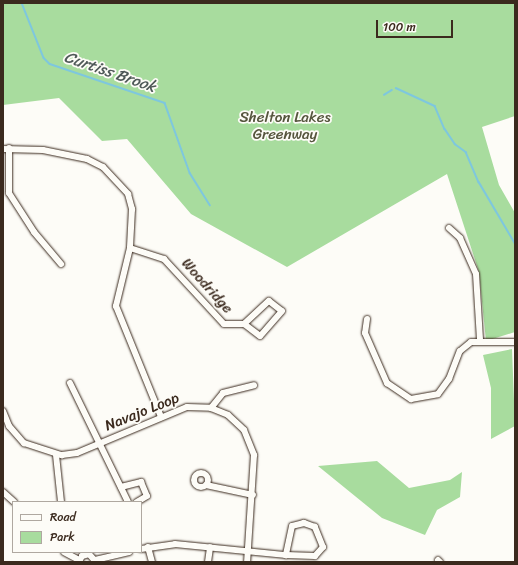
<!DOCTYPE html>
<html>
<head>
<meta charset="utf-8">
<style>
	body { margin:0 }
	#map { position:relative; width:518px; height:565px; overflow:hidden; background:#fdfcf7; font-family:Sriracha,sans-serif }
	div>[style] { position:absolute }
	.green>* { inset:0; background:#a8dc9e }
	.stream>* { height:1.5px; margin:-0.75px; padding:0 0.75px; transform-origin:0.75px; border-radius:0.75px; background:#7ec7de }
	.roads { filter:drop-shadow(0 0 1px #3b2a1e) drop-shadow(0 0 1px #3b2a1e) }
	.minor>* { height:6px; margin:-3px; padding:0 3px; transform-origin:3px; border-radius:3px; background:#fdfcf7 }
	.minor>.ring { margin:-3px; padding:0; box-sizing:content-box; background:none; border:6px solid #fdfcf7; border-radius:50% }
	span { translate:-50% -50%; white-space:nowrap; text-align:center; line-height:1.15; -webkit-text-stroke:3.5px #fdfcf7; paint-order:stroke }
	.park-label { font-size:15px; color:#56563e }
	.street-label { font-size:15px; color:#3b2a1e }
	.water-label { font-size:16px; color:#4f5958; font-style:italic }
	.frame { position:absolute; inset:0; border:4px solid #3b2a1e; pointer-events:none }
	.legend { position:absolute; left:12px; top:501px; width:130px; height:52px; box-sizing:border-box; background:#fdfcf7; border:1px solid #afa8a0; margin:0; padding:5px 7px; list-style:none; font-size:12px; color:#3b2a1e }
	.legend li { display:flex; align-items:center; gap:8px; height:20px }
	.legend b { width:20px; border:1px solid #afa8a0 }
	.scale { position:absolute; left:376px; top:20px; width:77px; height:18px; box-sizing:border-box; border:2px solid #3b2a1e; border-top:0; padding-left:5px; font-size:12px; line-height:14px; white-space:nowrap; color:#3b2a1e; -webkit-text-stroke:3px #fdfcf7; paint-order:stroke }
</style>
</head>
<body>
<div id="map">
	<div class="green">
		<i style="clip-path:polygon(3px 3px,515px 3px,515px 116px,482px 127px,499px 185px,515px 213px,515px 332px,486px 341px,479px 272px,447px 174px,287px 267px,191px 214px,127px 139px,102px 141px,59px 98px,3px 105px)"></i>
		<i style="clip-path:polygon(512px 349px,515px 426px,491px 439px,491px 388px,483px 355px)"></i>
		<i style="clip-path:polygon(377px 461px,409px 488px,450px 480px,462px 472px,460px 497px,437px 510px,425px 535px,382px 518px,318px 466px)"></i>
	</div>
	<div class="stream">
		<i style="left:22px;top:3px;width:59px;rotate:68.2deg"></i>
		<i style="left:44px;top:58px;width:8px;rotate:45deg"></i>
		<i style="left:50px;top:64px;width:121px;rotate:18.7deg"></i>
		<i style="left:165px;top:103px;width:74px;rotate:70.3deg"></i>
		<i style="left:190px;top:173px;width:38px;rotate:58deg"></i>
		<i style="left:396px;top:88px;width:43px;rotate:24.8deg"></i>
		<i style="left:435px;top:106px;width:25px;rotate:67deg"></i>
		<i style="left:445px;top:129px;width:18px;rotate:56deg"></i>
		<i style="left:455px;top:144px;width:14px;rotate:36deg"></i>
		<i style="left:466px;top:152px;width:33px;rotate:67deg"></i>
		<i style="left:479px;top:182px;width:71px;rotate:59.5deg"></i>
		<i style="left:384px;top:95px;width:9px;rotate:-32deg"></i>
	</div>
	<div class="roads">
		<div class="minor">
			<i style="left:9px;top:148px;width:45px;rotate:90deg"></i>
			<i style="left:9px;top:193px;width:46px;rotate:57.3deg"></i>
			<i style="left:34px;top:232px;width:42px;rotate:49.8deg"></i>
			<i style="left:3px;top:149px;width:40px;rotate:1.4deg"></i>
			<i style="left:43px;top:150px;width:45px;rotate:11.6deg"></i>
			<i style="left:87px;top:159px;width:18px;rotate:27deg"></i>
			<i style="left:103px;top:167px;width:37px;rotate:47deg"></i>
			<i style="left:128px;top:194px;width:16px;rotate:75deg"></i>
			<i style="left:132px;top:209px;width:39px;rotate:93deg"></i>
			<i style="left:130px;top:248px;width:60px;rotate:103.6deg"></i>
			<i style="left:116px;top:306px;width:120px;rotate:67.9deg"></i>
			<i style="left:449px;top:228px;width:15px;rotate:42deg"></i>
			<i style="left:460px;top:238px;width:39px;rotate:66deg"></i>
			<i style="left:476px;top:274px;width:66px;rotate:86.5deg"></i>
			<i style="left:130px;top:248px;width:36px;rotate:18deg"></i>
			<i style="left:164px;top:259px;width:88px;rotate:47.3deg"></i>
			<i style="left:224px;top:324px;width:20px"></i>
			<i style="left:244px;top:324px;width:34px;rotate:-43deg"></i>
			<i style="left:269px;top:301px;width:16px;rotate:38deg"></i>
			<i style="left:282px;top:311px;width:33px;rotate:131deg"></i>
			<i style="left:260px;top:336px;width:20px;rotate:-143deg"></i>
			<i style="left:367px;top:319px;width:14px;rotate:98deg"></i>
			<i style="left:365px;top:333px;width:55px;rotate:66.3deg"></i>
			<i style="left:387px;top:383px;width:29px;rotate:34deg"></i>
			<i style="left:411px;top:399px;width:27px;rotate:-10deg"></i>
			<i style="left:438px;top:394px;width:19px;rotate:-54deg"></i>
			<i style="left:449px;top:379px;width:30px;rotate:-69deg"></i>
			<i style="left:460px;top:351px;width:14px;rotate:-39deg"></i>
			<i style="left:471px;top:342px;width:44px"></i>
			<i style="left:70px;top:383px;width:132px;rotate:64deg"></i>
			<i style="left:211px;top:408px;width:19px;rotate:-51deg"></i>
			<i style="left:223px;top:393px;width:32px;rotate:-14deg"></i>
			<i style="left:3px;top:411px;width:16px;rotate:68deg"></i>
			<i style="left:9px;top:426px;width:23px;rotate:49deg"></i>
			<i style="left:24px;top:443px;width:40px;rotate:18deg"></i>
			<i style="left:62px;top:455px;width:15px;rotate:-8deg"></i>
			<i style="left:77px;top:453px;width:119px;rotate:-22.7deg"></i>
			<i style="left:187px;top:407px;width:24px;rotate:2deg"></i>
			<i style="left:211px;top:408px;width:18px;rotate:22deg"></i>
			<i style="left:228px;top:415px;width:22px;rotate:43deg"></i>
			<i style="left:244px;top:430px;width:27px;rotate:68deg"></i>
			<i style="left:254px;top:455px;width:107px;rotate:93.7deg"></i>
			<i style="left:56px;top:455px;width:47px;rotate:83.9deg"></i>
			<i class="ring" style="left:194px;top:473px;width:8px;height:8px"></i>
			<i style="left:206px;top:485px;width:48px;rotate:12deg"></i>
			<i style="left:121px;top:487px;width:21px;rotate:-14deg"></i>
			<i style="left:141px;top:482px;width:15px;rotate:67deg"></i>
			<i style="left:147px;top:496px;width:12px;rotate:149deg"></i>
			<i style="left:3px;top:492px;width:15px;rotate:42deg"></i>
			<i style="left:148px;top:547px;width:16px;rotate:75deg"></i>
			<i style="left:141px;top:549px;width:34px;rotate:-8deg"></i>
			<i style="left:175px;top:544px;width:112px;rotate:5.7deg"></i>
			<i style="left:286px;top:555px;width:29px;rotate:2deg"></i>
			<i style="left:315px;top:556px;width:12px;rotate:-48deg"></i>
			<i style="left:323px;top:547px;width:22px;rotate:-112deg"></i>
			<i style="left:315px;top:527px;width:12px;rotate:-160deg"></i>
			<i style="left:304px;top:523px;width:12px;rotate:166deg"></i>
			<i style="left:292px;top:526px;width:30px;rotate:102deg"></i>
			<i style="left:64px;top:552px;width:17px;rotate:28deg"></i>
			<i style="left:95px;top:560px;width:35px;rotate:-13deg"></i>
			<i style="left:438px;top:560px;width:3px;rotate:45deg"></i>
			<i style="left:79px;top:562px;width:7px;rotate:-63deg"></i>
			<i style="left:82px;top:556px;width:7px;rotate:-16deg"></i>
			<i style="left:89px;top:554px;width:11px;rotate:49deg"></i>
			<i style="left:208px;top:562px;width:15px;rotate:-82deg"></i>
		</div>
	</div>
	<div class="park-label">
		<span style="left:285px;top:126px">Shelton Lakes<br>Greenway</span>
	</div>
	<div class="street-label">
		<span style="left:207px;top:286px;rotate:48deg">Woodridge</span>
		<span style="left:142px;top:412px;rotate:-22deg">Navajo Loop</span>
	</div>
	<div class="water-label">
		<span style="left:110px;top:72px;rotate:19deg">Curtiss Brook</span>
	</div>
	<div class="frame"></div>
	<ul class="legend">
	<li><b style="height:5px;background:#fdfcf7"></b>Road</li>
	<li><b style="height:11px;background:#a8dc9e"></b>Park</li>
	</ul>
	<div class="scale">100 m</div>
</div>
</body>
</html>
